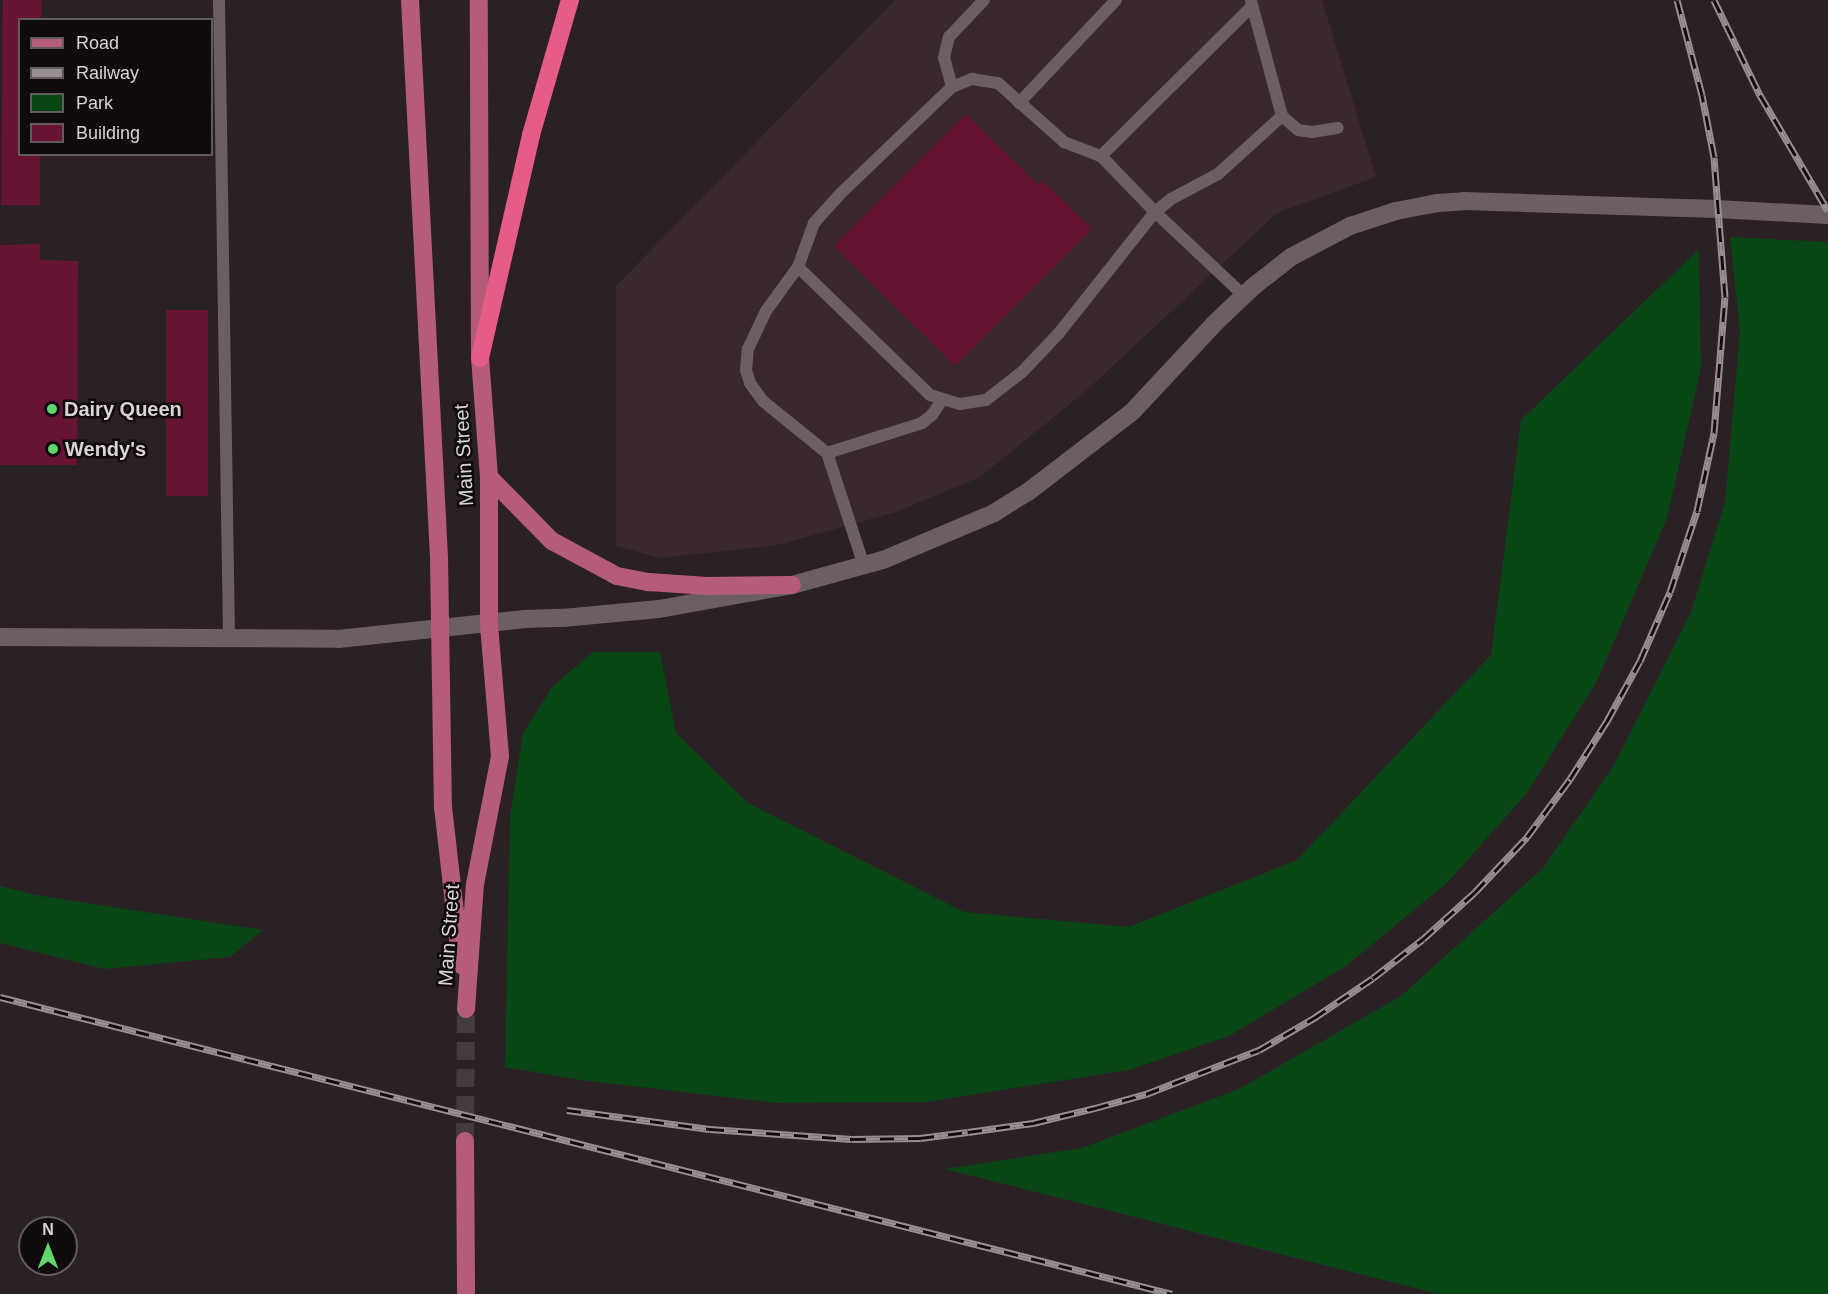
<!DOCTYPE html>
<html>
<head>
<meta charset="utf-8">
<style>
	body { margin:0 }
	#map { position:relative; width:1828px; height:1294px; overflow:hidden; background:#2b2023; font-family:Arial,sans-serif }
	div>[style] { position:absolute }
	.built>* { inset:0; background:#39282c }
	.green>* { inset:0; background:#094615 }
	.building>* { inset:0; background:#671333; transform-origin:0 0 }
	.primary-tunnel>* { height:18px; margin-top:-9px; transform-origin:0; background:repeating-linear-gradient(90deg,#453b3e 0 18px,transparent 0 27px) }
	.lane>* { height:12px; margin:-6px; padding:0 6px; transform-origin:6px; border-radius:6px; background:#6c5f62 }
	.street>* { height:18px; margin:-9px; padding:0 9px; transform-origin:9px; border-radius:9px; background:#6c5f62 }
	.primary>* { height:18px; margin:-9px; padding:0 9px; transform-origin:9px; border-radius:9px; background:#b55d78 }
	.highway>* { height:18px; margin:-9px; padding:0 9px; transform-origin:9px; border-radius:9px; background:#e55c87 }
	.rail>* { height:7px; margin-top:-3.5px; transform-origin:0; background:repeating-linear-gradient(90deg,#100b0d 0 14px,#988f92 0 28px); box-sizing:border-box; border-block:2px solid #988f92 }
	.dots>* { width:16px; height:16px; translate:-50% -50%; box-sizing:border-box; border:3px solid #100b0d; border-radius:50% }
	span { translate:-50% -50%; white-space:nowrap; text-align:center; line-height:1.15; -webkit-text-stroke:5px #100b0d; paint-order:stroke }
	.poi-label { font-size:20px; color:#dbd3d5; font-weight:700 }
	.left { translate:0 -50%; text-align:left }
	.street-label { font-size:20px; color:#dbd3d5 }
	.legend { position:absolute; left:18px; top:18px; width:195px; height:138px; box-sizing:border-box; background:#100b0d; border:2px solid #615b5d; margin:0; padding:8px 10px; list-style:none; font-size:18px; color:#dbd3d5 }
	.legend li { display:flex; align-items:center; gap:12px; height:30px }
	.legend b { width:30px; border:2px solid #615b5d }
	.north { position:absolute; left:18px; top:1216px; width:60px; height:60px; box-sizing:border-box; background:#100b0d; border:2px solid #615b5d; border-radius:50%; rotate:0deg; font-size:16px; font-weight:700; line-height:24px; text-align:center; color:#dbd3d5 }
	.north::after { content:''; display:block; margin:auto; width:21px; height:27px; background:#5fd56b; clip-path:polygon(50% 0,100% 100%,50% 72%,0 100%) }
</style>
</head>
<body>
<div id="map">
	<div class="built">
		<i style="clip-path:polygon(895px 0,1322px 0,1376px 177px,1277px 213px,1086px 391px,980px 477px,896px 512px,778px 545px,660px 558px,616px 546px,616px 286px)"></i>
	</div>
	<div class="green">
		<i style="clip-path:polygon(1730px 237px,1828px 242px,1828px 1294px,1438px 1294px,945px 1169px,1082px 1148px,1239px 1089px,1401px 996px,1543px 868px,1614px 765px,1691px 612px,1725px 502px,1740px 332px)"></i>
		<i style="clip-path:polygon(1699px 249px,1701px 368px,1667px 518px,1597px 681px,1527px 793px,1448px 882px,1346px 966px,1229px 1036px,1129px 1070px,926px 1102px,777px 1103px,580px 1080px,505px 1067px,510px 816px,523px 733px,552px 687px,593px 652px,660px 652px,676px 733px,748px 803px,964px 912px,1129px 927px,1297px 860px,1491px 655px,1521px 420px)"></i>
		<i style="clip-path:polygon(0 886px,35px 895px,263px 930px,230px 957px,104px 969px,0 943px)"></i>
	</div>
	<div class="building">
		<i style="clip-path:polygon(3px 0,42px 0,41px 20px,20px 20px,20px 154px,40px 154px,40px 205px,1px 205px)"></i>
		<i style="clip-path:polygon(966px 114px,1038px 185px,1042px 180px,1092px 229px,955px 366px,834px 246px)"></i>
		<i style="clip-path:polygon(40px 244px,40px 260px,78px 261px,77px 465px,0 465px,0 245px)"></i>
		<i style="left:166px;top:310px;width:42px;height:186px"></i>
	</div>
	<div class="primary-tunnel">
		<i style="left:465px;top:1141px;width:132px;rotate:-89.6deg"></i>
	</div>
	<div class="lane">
		<i style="left:219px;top:0;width:639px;rotate:89.1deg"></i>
		<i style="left:1251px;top:1px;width:119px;rotate:74.9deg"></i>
		<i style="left:1282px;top:116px;width:21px;rotate:41deg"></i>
		<i style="left:1298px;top:130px;width:14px;rotate:8deg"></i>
		<i style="left:1312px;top:132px;width:26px;rotate:-9deg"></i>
		<i style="left:952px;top:87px;width:30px;rotate:-105deg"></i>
		<i style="left:944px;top:58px;width:22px;rotate:-77deg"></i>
		<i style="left:949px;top:37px;width:51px;rotate:-46.6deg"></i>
		<i style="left:1019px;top:103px;width:141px;rotate:-46.7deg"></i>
		<i style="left:1101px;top:156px;width:213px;rotate:-44.8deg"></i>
		<i style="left:798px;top:267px;width:184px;rotate:44.1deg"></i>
		<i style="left:930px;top:395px;width:31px;rotate:17deg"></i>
		<i style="left:960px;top:404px;width:26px;rotate:-9deg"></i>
		<i style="left:986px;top:400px;width:46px;rotate:-37.9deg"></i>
		<i style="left:1022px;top:372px;width:54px;rotate:-46.5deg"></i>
		<i style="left:1059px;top:333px;width:154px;rotate:-51.6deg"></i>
		<i style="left:1155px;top:212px;width:21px;rotate:-39deg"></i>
		<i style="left:1171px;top:199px;width:53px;rotate:-28deg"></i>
		<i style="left:1218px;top:174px;width:86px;rotate:-42.2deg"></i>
		<i style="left:827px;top:453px;width:100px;rotate:-17.5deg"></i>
		<i style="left:922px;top:423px;width:13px;rotate:-39deg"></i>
		<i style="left:932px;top:415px;width:18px;rotate:-56deg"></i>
		<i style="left:864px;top:566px;width:119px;rotate:-108.1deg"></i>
		<i style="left:827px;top:453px;width:82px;rotate:-140.9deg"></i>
		<i style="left:763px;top:401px;width:22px;rotate:-126deg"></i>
		<i style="left:750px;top:383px;width:14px;rotate:-107deg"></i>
		<i style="left:746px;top:370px;width:21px;rotate:-85deg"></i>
		<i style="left:748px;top:349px;width:42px;rotate:-64.7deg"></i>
		<i style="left:766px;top:311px;width:54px;rotate:-54deg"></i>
		<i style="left:798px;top:267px;width:47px;rotate:-70deg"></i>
		<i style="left:814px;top:223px;width:39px;rotate:-48deg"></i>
		<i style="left:840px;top:194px;width:155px;rotate:-43.7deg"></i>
		<i style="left:952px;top:87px;width:22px;rotate:-22deg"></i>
		<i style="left:972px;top:79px;width:26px;rotate:9deg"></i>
		<i style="left:998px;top:83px;width:89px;rotate:41.8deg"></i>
		<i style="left:1064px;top:142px;width:40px;rotate:21deg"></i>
		<i style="left:1101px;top:156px;width:78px;rotate:46deg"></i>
		<i style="left:1155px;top:212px;width:122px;rotate:43.3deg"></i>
	</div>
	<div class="street">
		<i style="left:0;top:637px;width:338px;rotate:0.3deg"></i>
		<i style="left:338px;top:639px;width:188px;rotate:-6.1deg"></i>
		<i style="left:525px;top:619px;width:38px;rotate:-2deg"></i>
		<i style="left:563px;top:618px;width:96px;rotate:-5.4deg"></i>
		<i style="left:659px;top:609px;width:135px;rotate:-10.2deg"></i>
		<i style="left:792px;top:585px;width:94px;rotate:-15.4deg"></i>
		<i style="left:883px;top:560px;width:121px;rotate:-22.9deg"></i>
		<i style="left:994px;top:513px;width:40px;rotate:-32deg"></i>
		<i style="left:1028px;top:492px;width:131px;rotate:-37.6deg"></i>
		<i style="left:1132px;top:412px;width:122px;rotate:-47deg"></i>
		<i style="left:1215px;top:323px;width:54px;rotate:-43.5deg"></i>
		<i style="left:1254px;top:286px;width:47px;rotate:-38.1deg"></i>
		<i style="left:1291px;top:257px;width:67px;rotate:-27.7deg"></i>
		<i style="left:1350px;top:226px;width:48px;rotate:-18.1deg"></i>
		<i style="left:1396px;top:211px;width:43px;rotate:-10.8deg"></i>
		<i style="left:1438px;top:203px;width:26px;rotate:-4deg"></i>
		<i style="left:1464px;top:201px;width:253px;rotate:1.8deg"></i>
		<i style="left:1717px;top:209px;width:111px;rotate:3.1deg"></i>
	</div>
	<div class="primary">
		<i style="left:410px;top:0;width:559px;rotate:87.02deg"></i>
		<i style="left:439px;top:558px;width:249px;rotate:89.1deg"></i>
		<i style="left:443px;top:807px;width:159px;rotate:83.5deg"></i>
		<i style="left:489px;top:477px;width:90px;rotate:45.5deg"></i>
		<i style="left:552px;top:541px;width:74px;rotate:28.3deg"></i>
		<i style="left:617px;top:576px;width:33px;rotate:11deg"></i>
		<i style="left:649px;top:582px;width:58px;rotate:3.9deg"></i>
		<i style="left:707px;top:586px;width:85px;rotate:-0.7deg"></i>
		<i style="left:466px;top:1009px;width:125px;rotate:-85.9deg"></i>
		<i style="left:475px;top:884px;width:130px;rotate:-78.9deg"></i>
		<i style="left:500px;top:756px;width:132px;rotate:-94.8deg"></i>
		<i style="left:489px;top:624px;width:147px;rotate:-90deg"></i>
		<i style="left:489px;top:477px;width:119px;rotate:-94.3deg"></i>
		<i style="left:480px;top:358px;width:358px;rotate:-90.2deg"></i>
		<i style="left:465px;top:1141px;width:153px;rotate:89.6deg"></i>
	</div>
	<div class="highway">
		<i style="left:480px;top:358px;width:229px;rotate:-77.1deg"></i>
		<i style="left:531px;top:135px;width:141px;rotate:-73.9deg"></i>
	</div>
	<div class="rail">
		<i style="left:1714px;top:0;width:106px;rotate:64.2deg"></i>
		<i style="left:1760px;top:95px;width:134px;rotate:59.6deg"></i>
		<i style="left:0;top:997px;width:1209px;rotate:14.22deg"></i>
		<i style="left:567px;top:1110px;width:144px;rotate:7.6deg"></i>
		<i style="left:710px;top:1129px;width:142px;rotate:4deg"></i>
		<i style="left:852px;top:1139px;width:68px;rotate:-0.8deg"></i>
		<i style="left:920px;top:1138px;width:48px;rotate:-7.1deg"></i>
		<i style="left:968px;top:1132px;width:66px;rotate:-7.9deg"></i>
		<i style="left:1033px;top:1123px;width:64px;rotate:-13.6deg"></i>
		<i style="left:1095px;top:1108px;width:53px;rotate:-15.4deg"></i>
		<i style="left:1146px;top:1094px;width:121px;rotate:-21.3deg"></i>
		<i style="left:1259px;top:1050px;width:64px;rotate:-30.2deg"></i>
		<i style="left:1314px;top:1018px;width:71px;rotate:-34.1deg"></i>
		<i style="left:1373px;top:978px;width:63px;rotate:-38deg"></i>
		<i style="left:1423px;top:939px;width:70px;rotate:-42.1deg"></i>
		<i style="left:1475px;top:892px;width:76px;rotate:-46.6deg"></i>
		<i style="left:1527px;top:837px;width:72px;rotate:-53.4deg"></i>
		<i style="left:1570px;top:779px;width:69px;rotate:-57.5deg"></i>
		<i style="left:1607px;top:721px;width:68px;rotate:-61.2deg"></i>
		<i style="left:1640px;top:661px;width:75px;rotate:-66.5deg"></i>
		<i style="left:1670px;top:592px;width:85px;rotate:-71.6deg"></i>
		<i style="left:1697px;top:511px;width:80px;rotate:-77.7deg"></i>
		<i style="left:1714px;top:433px;width:136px;rotate:-85.4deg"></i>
		<i style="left:1725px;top:297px;width:140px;rotate:-94.5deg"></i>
		<i style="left:1714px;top:157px;width:63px;rotate:-101deg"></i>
		<i style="left:1702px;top:95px;width:98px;rotate:-104.7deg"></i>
	</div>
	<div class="dots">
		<i style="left:52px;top:409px;background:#5fd56b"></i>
		<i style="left:53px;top:449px;background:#5fd56b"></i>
	</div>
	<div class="poi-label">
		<span class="left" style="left:64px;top:409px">Dairy Queen</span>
		<span class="left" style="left:65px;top:449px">Wendy's</span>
	</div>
	<div class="street-label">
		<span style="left:464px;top:455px;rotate:-93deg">Main Street</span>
		<span style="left:449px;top:935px;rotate:-86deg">Main Street</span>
	</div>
	<ul class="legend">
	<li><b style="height:8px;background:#b55d78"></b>Road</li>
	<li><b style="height:8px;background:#988f92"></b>Railway</li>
	<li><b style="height:16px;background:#094615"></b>Park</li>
	<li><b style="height:16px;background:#671333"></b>Building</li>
	</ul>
	<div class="north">N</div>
</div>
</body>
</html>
